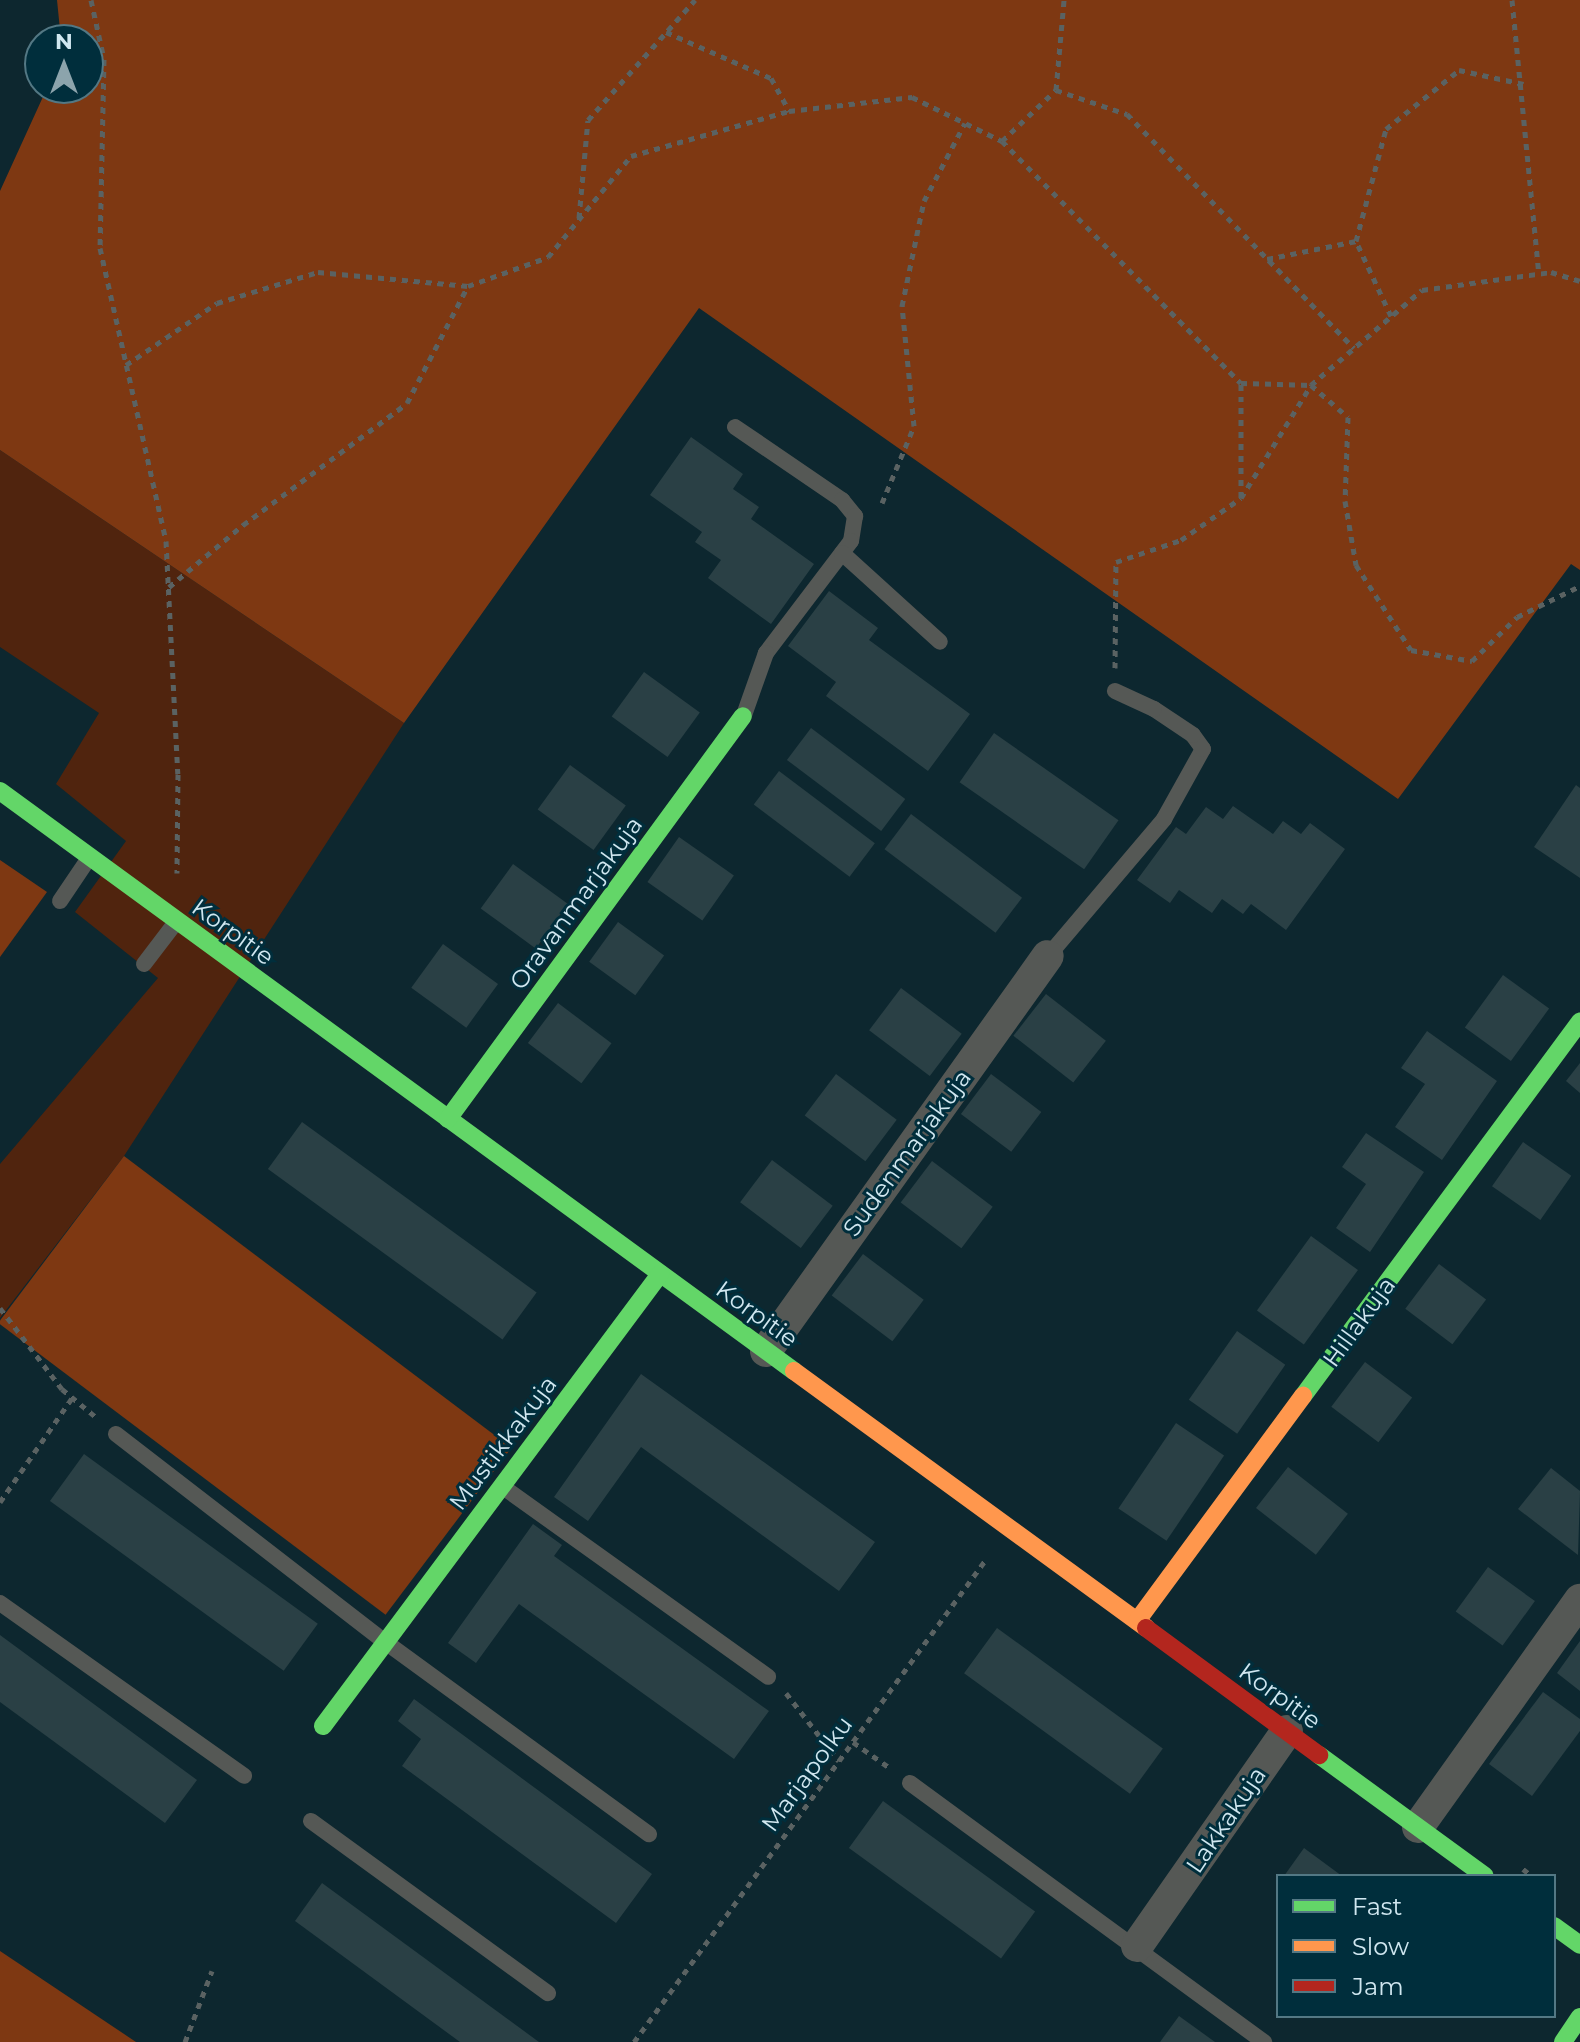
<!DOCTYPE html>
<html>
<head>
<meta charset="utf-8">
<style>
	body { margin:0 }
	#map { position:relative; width:1580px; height:2042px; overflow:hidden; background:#0d272f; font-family:Montserrat,sans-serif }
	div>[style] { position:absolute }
	.green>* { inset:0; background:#50240e }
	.forest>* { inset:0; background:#7e3812; transform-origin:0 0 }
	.building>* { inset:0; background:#2a4045; transform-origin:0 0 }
	.path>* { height:5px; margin-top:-2.5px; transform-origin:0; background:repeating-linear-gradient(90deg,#5a6262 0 6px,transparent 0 12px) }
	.lane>* { height:16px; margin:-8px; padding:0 8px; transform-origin:8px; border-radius:8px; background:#555855 }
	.street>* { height:32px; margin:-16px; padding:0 16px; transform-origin:16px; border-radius:16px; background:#555855 }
	.fast>* { height:18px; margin:-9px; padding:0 9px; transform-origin:9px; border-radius:9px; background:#63d668 }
	.slow>* { height:18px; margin:-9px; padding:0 9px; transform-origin:9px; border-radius:9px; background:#ff974d }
	.jam>* { height:18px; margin:-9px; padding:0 9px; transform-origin:9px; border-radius:9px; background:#b3261e }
	span { translate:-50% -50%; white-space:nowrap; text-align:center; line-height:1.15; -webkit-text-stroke:6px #002e3c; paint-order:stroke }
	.street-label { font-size:24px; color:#d0e7f0 }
	.legend { position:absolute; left:1276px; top:1874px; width:280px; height:144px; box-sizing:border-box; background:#002e3c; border:2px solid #537884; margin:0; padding:10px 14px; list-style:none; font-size:24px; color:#d0e7f0 }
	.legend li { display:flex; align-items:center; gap:16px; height:40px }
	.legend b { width:40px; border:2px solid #537884 }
	.north { position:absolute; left:24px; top:24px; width:80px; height:80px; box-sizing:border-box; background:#002e3c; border:2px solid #537884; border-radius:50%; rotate:0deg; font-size:22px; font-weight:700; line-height:32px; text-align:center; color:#d0e7f0 }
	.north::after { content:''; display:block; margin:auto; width:28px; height:36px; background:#8ca4ac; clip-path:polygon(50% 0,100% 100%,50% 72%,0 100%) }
</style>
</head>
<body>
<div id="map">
	<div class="green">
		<i style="clip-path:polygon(0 450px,404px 723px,124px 1156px,0 1318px,0 1164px,158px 978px,75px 912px,126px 841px,56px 784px,99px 713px,0 647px)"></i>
	</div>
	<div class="forest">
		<i style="clip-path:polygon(57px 0,1580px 0,1580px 570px,1571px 564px,1398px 799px,699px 308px,404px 723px,0 450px,0 191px,47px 88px,88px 88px,88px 40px,61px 40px)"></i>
		<i style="clip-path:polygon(0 860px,47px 892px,0 957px)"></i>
		<i style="left:124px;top:1156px;width:485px;height:209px;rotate:37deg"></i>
		<i style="clip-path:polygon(0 1951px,136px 2042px,0 2042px)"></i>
	</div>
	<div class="building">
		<i style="clip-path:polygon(691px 437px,743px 474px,733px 489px,759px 507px,751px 519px,814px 564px,771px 624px,708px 578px,721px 560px,695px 542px,702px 532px,650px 495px)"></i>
		<i style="clip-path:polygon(829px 591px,878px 628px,869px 640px,970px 714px,928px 771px,826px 696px,836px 682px,788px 646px)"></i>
		<i style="left:644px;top:672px;width:69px;height:55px;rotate:36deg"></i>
		<i style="left:811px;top:728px;width:118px;height:40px;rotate:37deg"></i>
		<i style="left:994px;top:733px;width:152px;height:60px;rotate:35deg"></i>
		<i style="left:570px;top:765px;width:69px;height:55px;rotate:36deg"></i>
		<i style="left:779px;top:771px;width:120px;height:42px;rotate:37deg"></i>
		<i style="clip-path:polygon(1576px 785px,1580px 788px,1580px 878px,1534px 847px)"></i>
		<i style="clip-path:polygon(1233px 806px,1273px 834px,1283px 821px,1301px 834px,1310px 823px,1345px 849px,1286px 930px,1251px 904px,1243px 914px,1222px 899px,1212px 913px,1179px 890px,1170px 903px,1137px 880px,1176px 827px,1186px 834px,1206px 807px,1223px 819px)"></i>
		<i style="left:911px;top:814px;width:139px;height:44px;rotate:37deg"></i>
		<i style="left:679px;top:837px;width:67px;height:55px;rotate:35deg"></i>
		<i style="left:513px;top:864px;width:68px;height:55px;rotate:36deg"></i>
		<i style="left:618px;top:922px;width:57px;height:49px;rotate:36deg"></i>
		<i style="left:443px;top:944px;width:68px;height:54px;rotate:36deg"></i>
		<i style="left:1503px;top:975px;width:57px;height:65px;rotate:36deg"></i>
		<i style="left:901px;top:988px;width:76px;height:53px;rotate:37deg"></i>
		<i style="left:1046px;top:994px;width:76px;height:53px;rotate:38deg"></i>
		<i style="left:558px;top:1003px;width:67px;height:50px;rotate:37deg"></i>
		<i style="clip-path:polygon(1427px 1031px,1497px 1081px,1442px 1160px,1395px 1127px,1425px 1084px,1401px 1068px)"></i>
		<i style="clip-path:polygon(1580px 1063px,1580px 1093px,1566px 1081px)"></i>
		<i style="left:836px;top:1074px;width:76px;height:52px;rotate:37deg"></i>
		<i style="left:991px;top:1074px;width:63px;height:50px;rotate:37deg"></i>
		<i style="left:302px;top:1122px;width:290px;height:58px;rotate:36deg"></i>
		<i style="clip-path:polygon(1366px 1133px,1424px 1172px,1370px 1252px,1336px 1228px,1366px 1184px,1342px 1167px)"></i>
		<i style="left:1523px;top:1142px;width:59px;height:54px;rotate:35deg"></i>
		<i style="left:772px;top:1160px;width:76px;height:53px;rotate:37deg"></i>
		<i style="left:932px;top:1161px;width:76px;height:52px;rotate:37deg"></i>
		<i style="left:1311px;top:1236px;width:58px;height:92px;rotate:36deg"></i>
		<i style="left:863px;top:1254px;width:76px;height:52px;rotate:37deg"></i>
		<i style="left:1439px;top:1264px;width:59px;height:56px;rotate:37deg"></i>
		<i style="left:1237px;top:1331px;width:59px;height:84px;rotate:35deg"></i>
		<i style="left:1365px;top:1362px;width:59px;height:56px;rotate:37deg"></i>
		<i style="clip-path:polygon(641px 1374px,875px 1542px,839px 1591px,641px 1447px,588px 1521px,554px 1497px)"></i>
		<i style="left:1176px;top:1423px;width:58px;height:103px;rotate:34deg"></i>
		<i style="left:84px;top:1454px;width:289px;height:58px;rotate:36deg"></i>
		<i style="left:1288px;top:1467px;width:76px;height:52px;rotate:38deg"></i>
		<i style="clip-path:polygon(1551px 1468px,1580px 1491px,1578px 1555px,1518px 1509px)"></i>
		<i style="clip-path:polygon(533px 1524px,562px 1545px,554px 1556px,769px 1711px,734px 1759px,519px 1604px,476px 1663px,448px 1643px)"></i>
		<i style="left:1488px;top:1567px;width:58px;height:55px;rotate:36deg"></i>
		<i style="left:997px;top:1628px;width:205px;height:56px;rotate:36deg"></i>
		<i style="clip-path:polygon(0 1635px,197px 1780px,165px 1823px,0 1702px)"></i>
		<i style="clip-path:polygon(1580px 1641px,1580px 1691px,1557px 1673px)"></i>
		<i style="clip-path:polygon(1543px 1692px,1580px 1719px,1580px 1731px,1532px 1796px,1489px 1764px)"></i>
		<i style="clip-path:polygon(414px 1699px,652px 1874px,616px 1923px,402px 1766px,421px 1739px,398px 1721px)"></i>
		<i style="left:883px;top:1801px;width:188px;height:58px;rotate:36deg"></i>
		<i style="clip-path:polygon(1304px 1848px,1342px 1876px,1284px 1876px)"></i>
		<i style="clip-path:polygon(322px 1883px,539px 2042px,460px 2042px,295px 1921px)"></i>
		<i style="clip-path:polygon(1179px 2016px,1215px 2042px,1160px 2042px)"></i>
	</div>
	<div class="path">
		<i style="left:91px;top:0;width:60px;rotate:77.6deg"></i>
		<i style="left:104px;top:59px;width:189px;rotate:91.2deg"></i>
		<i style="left:100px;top:248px;width:300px;rotate:77.3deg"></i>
		<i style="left:166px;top:541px;width:233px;rotate:87.1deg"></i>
		<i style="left:178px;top:774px;width:99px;rotate:90.6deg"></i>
		<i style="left:1512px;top:0;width:274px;rotate:84.4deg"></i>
		<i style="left:666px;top:32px;width:115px;rotate:23.7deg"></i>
		<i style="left:771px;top:78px;width:38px;rotate:61deg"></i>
		<i style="left:1056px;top:90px;width:75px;rotate:18.7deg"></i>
		<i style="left:1127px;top:114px;width:326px;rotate:45.9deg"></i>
		<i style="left:1002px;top:141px;width:74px;rotate:-43.4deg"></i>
		<i style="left:1056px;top:90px;width:90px;rotate:-84.9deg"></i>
		<i style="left:579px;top:218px;width:98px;rotate:-84.8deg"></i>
		<i style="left:588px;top:120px;width:161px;rotate:-48.3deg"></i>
		<i style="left:1267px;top:259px;width:91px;rotate:-11.4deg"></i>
		<i style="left:1391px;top:316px;width:83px;rotate:-115deg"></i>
		<i style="left:1356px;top:241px;width:116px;rotate:-75deg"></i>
		<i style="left:1386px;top:129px;width:94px;rotate:-38.9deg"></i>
		<i style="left:1459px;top:70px;width:66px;rotate:12.3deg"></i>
		<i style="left:126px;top:365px;width:110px;rotate:-34.3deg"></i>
		<i style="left:217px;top:303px;width:106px;rotate:-17.1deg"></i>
		<i style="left:318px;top:272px;width:151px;rotate:5.3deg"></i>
		<i style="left:468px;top:286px;width:85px;rotate:-19.9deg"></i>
		<i style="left:548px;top:257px;width:131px;rotate:-50.6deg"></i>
		<i style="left:631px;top:156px;width:164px;rotate:-15.9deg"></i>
		<i style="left:789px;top:111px;width:124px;rotate:-6.5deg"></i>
		<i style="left:912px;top:97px;width:100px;rotate:26.1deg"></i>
		<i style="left:1002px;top:141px;width:340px;rotate:45.4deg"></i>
		<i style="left:1241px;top:383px;width:70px;rotate:1.6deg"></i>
		<i style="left:1311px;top:385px;width:146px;rotate:-40.6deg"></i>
		<i style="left:1422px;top:290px;width:130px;rotate:-7.9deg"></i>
		<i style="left:1551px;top:272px;width:30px;rotate:17deg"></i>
		<i style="left:1241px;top:498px;width:133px;rotate:-58.2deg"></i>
		<i style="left:1311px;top:385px;width:49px;rotate:40.9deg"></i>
		<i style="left:1348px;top:417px;width:84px;rotate:92deg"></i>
		<i style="left:1345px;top:501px;width:65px;rotate:80.2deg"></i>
		<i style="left:1356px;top:565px;width:101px;rotate:57.1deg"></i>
		<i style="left:1411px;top:650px;width:62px;rotate:10.2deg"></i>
		<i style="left:1472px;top:661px;width:63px;rotate:-44.4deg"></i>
		<i style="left:1517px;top:617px;width:70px;rotate:-26.2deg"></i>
		<i style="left:882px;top:503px;width:83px;rotate:-67.4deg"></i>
		<i style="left:914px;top:426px;width:121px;rotate:-95.7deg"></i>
		<i style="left:902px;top:306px;width:107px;rotate:-78.2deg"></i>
		<i style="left:924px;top:201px;width:88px;rotate:-62.3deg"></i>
		<i style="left:169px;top:587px;width:97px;rotate:-40deg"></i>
		<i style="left:243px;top:525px;width:204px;rotate:-36.6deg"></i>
		<i style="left:407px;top:403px;width:132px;rotate:-62.5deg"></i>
		<i style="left:1115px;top:668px;width:106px;rotate:-89.5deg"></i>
		<i style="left:1116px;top:562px;width:69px;rotate:-18.7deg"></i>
		<i style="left:1181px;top:540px;width:73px;rotate:-35deg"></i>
		<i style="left:1241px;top:498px;width:115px;rotate:-90deg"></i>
		<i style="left:0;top:1308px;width:102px;rotate:52.6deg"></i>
		<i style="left:62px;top:1389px;width:45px;rotate:39.6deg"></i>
		<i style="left:0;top:1502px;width:126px;rotate:-55.3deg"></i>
		<i style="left:786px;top:1693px;width:86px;rotate:52.1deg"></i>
		<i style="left:853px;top:1742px;width:45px;rotate:35.1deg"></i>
		<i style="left:1523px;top:1869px;width:11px;rotate:38deg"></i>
		<i style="left:185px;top:2042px;width:76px;rotate:-69.2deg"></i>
		<i style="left:634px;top:2042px;width:599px;rotate:-53.9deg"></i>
	</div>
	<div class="lane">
		<i style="left:735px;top:427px;width:130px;rotate:34.3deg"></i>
		<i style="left:842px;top:500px;width:21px;rotate:51deg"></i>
		<i style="left:855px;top:516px;width:25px;rotate:99deg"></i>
		<i style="left:851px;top:541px;width:141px;rotate:127.2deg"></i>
		<i style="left:766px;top:653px;width:66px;rotate:109.5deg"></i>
		<i style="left:842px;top:553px;width:132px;rotate:42.2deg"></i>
		<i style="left:60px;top:901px;width:52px;rotate:-56deg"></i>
		<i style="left:1048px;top:956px;width:180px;rotate:-49.7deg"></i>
		<i style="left:1164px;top:819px;width:80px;rotate:-60.9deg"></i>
		<i style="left:1203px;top:749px;width:17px;rotate:-126deg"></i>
		<i style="left:1193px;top:735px;width:47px;rotate:-146.3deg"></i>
		<i style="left:1154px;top:709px;width:43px;rotate:-155.2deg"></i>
		<i style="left:144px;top:964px;width:53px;rotate:-52.7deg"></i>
		<i style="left:116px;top:1434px;width:339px;rotate:37.7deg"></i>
		<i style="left:384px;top:1641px;width:328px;rotate:36.1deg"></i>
		<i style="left:503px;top:1487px;width:326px;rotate:35.6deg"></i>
		<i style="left:0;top:1603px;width:299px;rotate:35.3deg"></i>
		<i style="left:910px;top:1783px;width:439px;rotate:36.2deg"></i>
		<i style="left:311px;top:1821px;width:293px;rotate:36deg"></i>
	</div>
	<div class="street">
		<i style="left:766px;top:1351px;width:485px;rotate:-54.5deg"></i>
		<i style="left:1418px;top:1827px;width:279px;rotate:-54.5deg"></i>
		<i style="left:1137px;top:1946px;width:262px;rotate:-55.1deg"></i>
	</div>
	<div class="fast">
		<i style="left:0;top:791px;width:983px;rotate:36.15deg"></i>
		<i style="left:448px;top:1119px;width:499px;rotate:-53.8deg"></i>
		<i style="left:1303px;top:1396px;width:466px;rotate:-53.5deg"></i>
		<i style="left:323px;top:1726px;width:564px;rotate:-53.29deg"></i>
		<i style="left:1319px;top:1755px;width:205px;rotate:36.1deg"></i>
		<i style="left:1554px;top:1926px;width:32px;rotate:36deg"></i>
		<i style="left:1563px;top:2042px;width:30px;rotate:-56deg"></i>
	</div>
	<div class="slow">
		<i style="left:794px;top:1371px;width:436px;rotate:36.1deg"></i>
		<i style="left:1137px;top:1621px;width:280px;rotate:-53.6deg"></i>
	</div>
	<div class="jam">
		<i style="left:1146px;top:1628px;width:215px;rotate:36.3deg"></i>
	</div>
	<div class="street-label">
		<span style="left:576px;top:903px;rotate:-54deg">Oravanmarjakuja</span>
		<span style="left:233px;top:932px;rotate:36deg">Korpitie</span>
		<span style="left:907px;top:1153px;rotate:-54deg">Sudenmarjakuja</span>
		<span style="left:757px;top:1314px;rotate:36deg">Korpitie</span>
		<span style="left:1359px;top:1322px;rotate:-54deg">Hillakuja</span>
		<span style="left:503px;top:1443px;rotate:-53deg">Mustikkakuja</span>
		<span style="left:1280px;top:1696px;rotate:36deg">Korpitie</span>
		<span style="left:807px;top:1774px;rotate:-54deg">Marjapolku</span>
		<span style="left:1226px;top:1820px;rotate:-56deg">Lakkakuja</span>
	</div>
	<ul class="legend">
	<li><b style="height:10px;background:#63d668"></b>Fast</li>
	<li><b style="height:10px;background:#ff974d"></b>Slow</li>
	<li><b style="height:10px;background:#b3261e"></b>Jam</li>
	</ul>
	<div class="north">N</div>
</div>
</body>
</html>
